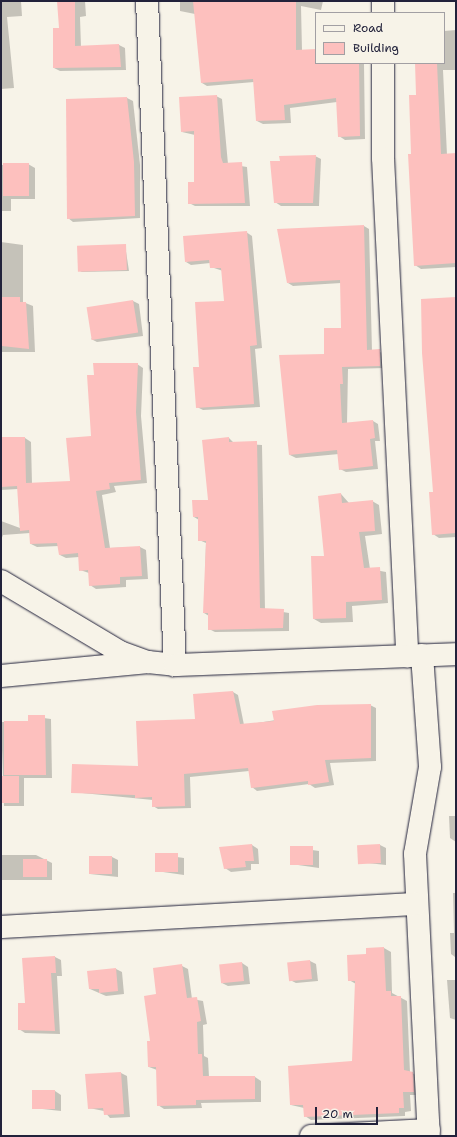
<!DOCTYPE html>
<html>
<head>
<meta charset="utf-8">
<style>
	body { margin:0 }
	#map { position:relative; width:457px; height:1137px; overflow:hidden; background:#f7f3e8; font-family:"Shantell Sans",sans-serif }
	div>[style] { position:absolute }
	.shadow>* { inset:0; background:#0003 }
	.building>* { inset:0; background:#fdc0be; transform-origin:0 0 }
	.roads { filter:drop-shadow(0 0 1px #22223b) drop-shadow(0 0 1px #22223b) }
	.minor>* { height:22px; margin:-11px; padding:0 11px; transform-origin:11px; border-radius:11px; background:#f7f3e8 }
	.tertiary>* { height:22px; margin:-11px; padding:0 11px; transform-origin:11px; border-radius:11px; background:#f7f3e8 }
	span { translate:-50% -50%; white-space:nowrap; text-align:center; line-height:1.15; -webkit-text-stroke:3px #f7f3e8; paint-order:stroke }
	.frame { position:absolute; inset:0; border:2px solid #22223b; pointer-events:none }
	.legend { position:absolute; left:315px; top:12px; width:130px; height:52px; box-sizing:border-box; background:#f7f3e8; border:1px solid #a29fa3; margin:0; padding:5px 7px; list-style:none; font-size:12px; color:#22223b }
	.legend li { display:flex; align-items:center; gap:8px; height:20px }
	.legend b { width:20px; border:1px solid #a29fa3 }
	.scale { position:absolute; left:315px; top:1107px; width:63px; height:18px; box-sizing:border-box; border:2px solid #22223b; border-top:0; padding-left:5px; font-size:12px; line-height:14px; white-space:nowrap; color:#22223b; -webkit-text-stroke:3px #f7f3e8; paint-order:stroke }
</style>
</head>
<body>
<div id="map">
	<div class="shadow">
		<i style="clip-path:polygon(1px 1px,21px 1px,22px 16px,7px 17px,14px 88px,1px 89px)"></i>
		<i style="clip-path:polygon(58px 1px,85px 1px,86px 16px,80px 17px,81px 47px,119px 45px,125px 48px,126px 70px,60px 71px,54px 68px,60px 29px)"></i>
		<i style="clip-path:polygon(180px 1px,323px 1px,321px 10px,301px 6px,302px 50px,316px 50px,316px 63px,364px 63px,365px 139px,345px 140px,339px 136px,337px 102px,290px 108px,291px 123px,263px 124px,257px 121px,254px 82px,207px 86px,202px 83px,195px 14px,180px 11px)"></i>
		<i style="clip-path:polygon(456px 30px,456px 70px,443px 70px,447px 155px,456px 154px,456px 267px,421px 269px,415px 265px,412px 155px,417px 96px,416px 63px,444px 63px,444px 31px)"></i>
		<i style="clip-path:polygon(216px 96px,222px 99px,228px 164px,247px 167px,250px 206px,195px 206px,189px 203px,195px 183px,195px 135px,182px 132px)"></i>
		<i style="clip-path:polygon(127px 98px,133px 101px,140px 165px,140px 218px,73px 222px,68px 218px)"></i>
		<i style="clip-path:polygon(315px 156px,321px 159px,319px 206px,281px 206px,275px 202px)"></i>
		<i style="clip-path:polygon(28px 164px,35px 168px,35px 199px,11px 199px,11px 211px,1px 211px,1px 165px)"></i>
		<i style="clip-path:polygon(364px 226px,369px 229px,372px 351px,385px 353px,386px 368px,348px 369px,347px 424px,373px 421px,378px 424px,380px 441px,375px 441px,378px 469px,346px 472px,340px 469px,339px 454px,296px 458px,290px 455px,325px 355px,342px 329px,341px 283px,293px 286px,288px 283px)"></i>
		<i style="clip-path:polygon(246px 232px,252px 236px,262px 348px,255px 349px,260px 407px,203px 410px,197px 407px,200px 367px,225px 302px,223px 271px,211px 267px,210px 263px,191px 265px,186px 262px)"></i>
		<i style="clip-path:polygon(1px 242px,23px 245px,23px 302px,33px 306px,35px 352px,1px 352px)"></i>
		<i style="clip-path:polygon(125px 245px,129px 271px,80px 272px)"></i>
		<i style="clip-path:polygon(456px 298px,456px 537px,439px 538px,433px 534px,434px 493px)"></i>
		<i style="clip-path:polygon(133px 301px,139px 304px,143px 336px,97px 342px,91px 339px)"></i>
		<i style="clip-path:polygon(137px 364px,143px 368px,141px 416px,147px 483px,114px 486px,116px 492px,102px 495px,110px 548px,140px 547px,146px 550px,148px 579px,126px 580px,126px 587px,96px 589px,90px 585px,89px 573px,80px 570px,79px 557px,66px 558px,60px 555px,59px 546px,37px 547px,31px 544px,30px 533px,3px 535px,1px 540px,1px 521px,20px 528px,18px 489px,1px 490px,1px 439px,25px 438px,31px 442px,32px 484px,71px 482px,92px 437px,96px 376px)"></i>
		<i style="clip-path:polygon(229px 438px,234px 443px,262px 445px,265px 609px,289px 613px,289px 631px,215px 632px,209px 629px,209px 616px,204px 613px,206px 543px,199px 540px,199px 520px,194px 517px,209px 501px)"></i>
		<i style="clip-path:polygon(341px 494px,349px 503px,372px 501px,379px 505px,382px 534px,365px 536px,370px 569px,386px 572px,388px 603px,352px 606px,353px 622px,321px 623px,314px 619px,325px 556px,319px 497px)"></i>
		<i style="clip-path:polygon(233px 692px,238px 695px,244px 725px,370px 705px,376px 708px,376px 761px,330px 763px,334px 785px,315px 788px,309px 784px,257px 791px,252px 787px,249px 771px,190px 777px,191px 808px,158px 809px,153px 806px,153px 800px,72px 792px,139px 767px)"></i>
		<i style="clip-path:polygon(29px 716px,51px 719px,52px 778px,24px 778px,24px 806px,4px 806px,1px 722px,29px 722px)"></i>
		<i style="clip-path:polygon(449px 816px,456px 816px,456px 842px,450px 838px)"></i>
		<i style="clip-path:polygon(252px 845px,258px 849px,259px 864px,251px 864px,251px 870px,231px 872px,225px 868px)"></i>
		<i style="clip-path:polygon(380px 845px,386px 848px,386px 865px,358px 862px)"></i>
		<i style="clip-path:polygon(291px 847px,319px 851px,319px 868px,291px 864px)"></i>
		<i style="clip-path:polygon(156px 854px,184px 858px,184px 875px,156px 871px)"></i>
		<i style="clip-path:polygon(1px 855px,36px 855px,52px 863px,52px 880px,1px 880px)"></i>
		<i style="clip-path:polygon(112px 857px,118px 860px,118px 877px,90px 874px)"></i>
		<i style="clip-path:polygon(453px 893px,456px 893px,455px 957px,451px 954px,450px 933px,454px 933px)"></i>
		<i style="clip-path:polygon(384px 948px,391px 952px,392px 993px,407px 1001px,410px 1072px,420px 1077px,421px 1095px,410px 1095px,411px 1111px,405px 1112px,405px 1116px,311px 1120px,305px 1116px,304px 1108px,291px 1105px,353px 1062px,356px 984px,349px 980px,367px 955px,367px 949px)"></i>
		<i style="clip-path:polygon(55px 957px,61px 960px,62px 976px,57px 976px,60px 1034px,25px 1033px,19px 1029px,26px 1004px)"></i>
		<i style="clip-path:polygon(310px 961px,316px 964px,318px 981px,296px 983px,290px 980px)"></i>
		<i style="clip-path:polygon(242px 963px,248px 967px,250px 984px,228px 986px,222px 983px)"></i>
		<i style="clip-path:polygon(182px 966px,188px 969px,192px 999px,203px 1001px,207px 1024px,203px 1025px,204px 1056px,208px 1058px,209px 1077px,255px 1077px,261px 1081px,261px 1102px,201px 1103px,202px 1108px,164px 1109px,158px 1105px,157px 1070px,149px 1067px,157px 995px)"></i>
		<i style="clip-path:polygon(116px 969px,122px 972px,124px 994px,106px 996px,90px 989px)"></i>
		<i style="clip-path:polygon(447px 980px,456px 980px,456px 1020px,450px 1018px)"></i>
		<i style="clip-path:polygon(121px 1073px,127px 1076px,130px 1117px,110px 1118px,104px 1111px,89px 1108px)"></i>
		<i style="clip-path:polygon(55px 1091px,61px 1095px,61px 1111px,33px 1108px)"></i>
	</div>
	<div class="building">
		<i style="clip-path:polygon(57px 1px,75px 1px,75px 46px,119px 44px,121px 67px,53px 68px,53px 28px,59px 28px)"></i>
		<i style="clip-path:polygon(193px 1px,296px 1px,296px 50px,316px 49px,316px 63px,359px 63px,360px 136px,338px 137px,336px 98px,284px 105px,285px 120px,256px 121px,253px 79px,201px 83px)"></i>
		<i style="clip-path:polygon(415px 63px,437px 63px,441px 154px,456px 153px,456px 263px,414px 266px,408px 154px,411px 154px,409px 95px,416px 95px)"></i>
		<i style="clip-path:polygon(217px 95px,221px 157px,223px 163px,242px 162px,245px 203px,188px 204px,188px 182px,194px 182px,194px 131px,181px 132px,179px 97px)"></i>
		<i style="clip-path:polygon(127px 97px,134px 162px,135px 216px,67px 219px,66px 99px)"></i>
		<i style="clip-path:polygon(316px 155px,313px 203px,274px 203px,270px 161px,280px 161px,279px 156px)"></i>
		<i style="left:29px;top:163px;width:33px;height:26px;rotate:90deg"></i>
		<i style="clip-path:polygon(364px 225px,367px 350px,380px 349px,380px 366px,342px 367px,343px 384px,340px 384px,342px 423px,373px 420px,375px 438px,370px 439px,373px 466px,339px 470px,337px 450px,289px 455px,279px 355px,324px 354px,324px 328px,341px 328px,340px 280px,287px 283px,277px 229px)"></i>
		<i style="clip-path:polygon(247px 231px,257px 345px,250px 346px,254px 404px,196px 408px,193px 367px,199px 367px,195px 302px,224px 301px,221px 268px,210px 268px,209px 260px,185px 262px,183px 236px)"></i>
		<i style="left:126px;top:244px;width:26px;height:49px;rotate:88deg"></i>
		<i style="clip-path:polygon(2px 297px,20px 297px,20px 302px,26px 302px,29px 349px,2px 346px)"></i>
		<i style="clip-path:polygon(456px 297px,456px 533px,432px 535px,429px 492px,433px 492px,422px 353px,421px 299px)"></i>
		<i style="left:133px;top:300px;width:33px;height:47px;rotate:81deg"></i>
		<i style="clip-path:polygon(93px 363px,138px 363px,136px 412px,141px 480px,109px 483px,110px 489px,96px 491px,105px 548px,140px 546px,142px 576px,120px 577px,120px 584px,89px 586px,88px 570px,79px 571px,78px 553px,59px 555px,57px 543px,30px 544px,29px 530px,20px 531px,17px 486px,1px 487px,1px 437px,25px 437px,26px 483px,70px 481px,66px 438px,91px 436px,87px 375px,94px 375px)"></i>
		<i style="clip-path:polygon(229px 437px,229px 442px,257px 441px,260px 608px,284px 609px,283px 628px,208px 630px,208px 613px,203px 613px,206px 541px,198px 541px,198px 517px,193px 517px,192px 500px,208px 500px,202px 440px)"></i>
		<i style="clip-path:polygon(341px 493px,342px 503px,373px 500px,375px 531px,359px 532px,364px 568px,380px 567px,382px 600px,346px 602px,346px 618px,313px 619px,311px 556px,324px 556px,318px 496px)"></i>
		<i style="clip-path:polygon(233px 691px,240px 724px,274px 721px,272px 711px,317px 705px,371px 704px,371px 758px,325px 760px,329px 782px,308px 785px,308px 781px,251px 788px,248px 768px,184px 774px,185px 806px,152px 807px,152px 797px,135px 798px,135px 795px,71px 793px,72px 764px,138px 766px,136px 721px,195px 719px,193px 694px)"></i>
		<i style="clip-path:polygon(28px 715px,45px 715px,46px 775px,4px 775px,4px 721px,28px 721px)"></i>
		<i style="left:1px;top:776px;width:18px;height:27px"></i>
		<i style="clip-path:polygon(252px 844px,254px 861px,245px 861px,246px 867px,224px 869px,219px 847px)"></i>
		<i style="left:380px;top:844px;width:19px;height:23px;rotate:87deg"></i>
		<i style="left:290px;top:846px;width:23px;height:19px"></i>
		<i style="left:155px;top:853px;width:23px;height:19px"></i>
		<i style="left:112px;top:856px;width:18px;height:23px;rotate:90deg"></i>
		<i style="left:23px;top:859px;width:24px;height:18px"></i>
		<i style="clip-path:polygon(384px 947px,386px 991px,391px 991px,391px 996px,401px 996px,404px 1070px,413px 1072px,414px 1092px,403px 1092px,404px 1108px,399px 1108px,399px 1113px,304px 1117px,303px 1105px,290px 1105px,288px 1066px,352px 1061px,355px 981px,348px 981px,347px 955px,366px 954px,366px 948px)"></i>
		<i style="clip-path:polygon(55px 956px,56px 973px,51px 973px,55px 1031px,18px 1030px,18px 1003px,25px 1003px,22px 958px)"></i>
		<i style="left:310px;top:960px;width:19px;height:23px;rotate:84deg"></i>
		<i style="left:242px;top:962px;width:19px;height:23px;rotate:84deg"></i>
		<i style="clip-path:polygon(182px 964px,187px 998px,197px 997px,201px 1021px,197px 1022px,198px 1054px,202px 1054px,203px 1076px,255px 1076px,255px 1099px,196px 1100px,196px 1105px,157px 1106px,156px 1067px,148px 1067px,147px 1041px,150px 1041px,144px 996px,156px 994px,153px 968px)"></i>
		<i style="clip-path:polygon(116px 968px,118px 991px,99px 993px,99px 989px,89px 989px,87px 971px)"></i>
		<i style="clip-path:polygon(121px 1072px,124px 1114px,104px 1115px,103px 1108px,88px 1109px,85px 1074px)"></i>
		<i style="left:32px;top:1090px;width:23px;height:19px"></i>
	</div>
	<div class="roads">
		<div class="minor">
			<i style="left:147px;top:1px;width:665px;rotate:87.59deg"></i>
			<i style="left:383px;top:1px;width:12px;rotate:90deg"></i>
			<i style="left:383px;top:63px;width:95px;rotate:90deg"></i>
			<i style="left:383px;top:158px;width:499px;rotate:87.2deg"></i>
			<i style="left:422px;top:655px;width:112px;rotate:85.9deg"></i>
			<i style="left:430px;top:767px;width:88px;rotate:99.8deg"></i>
			<i style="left:415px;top:854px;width:282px;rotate:87.2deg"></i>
			<i style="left:1px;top:676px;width:148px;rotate:-5.4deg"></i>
			<i style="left:1px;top:927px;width:416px;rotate:-3.2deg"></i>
			<i style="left:311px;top:1136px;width:118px;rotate:-2.9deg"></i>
		</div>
		<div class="tertiary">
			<i style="left:1px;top:581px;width:139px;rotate:30.8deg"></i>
			<i style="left:120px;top:652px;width:30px;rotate:20deg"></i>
			<i style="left:148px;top:662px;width:27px;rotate:6deg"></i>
			<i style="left:175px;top:665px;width:281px;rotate:-2.2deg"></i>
		</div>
	</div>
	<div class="frame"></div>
	<ul class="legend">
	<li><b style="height:5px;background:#f7f3e8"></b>Road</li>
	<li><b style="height:11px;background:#fdc0be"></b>Building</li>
	</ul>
	<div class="scale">20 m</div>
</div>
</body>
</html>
